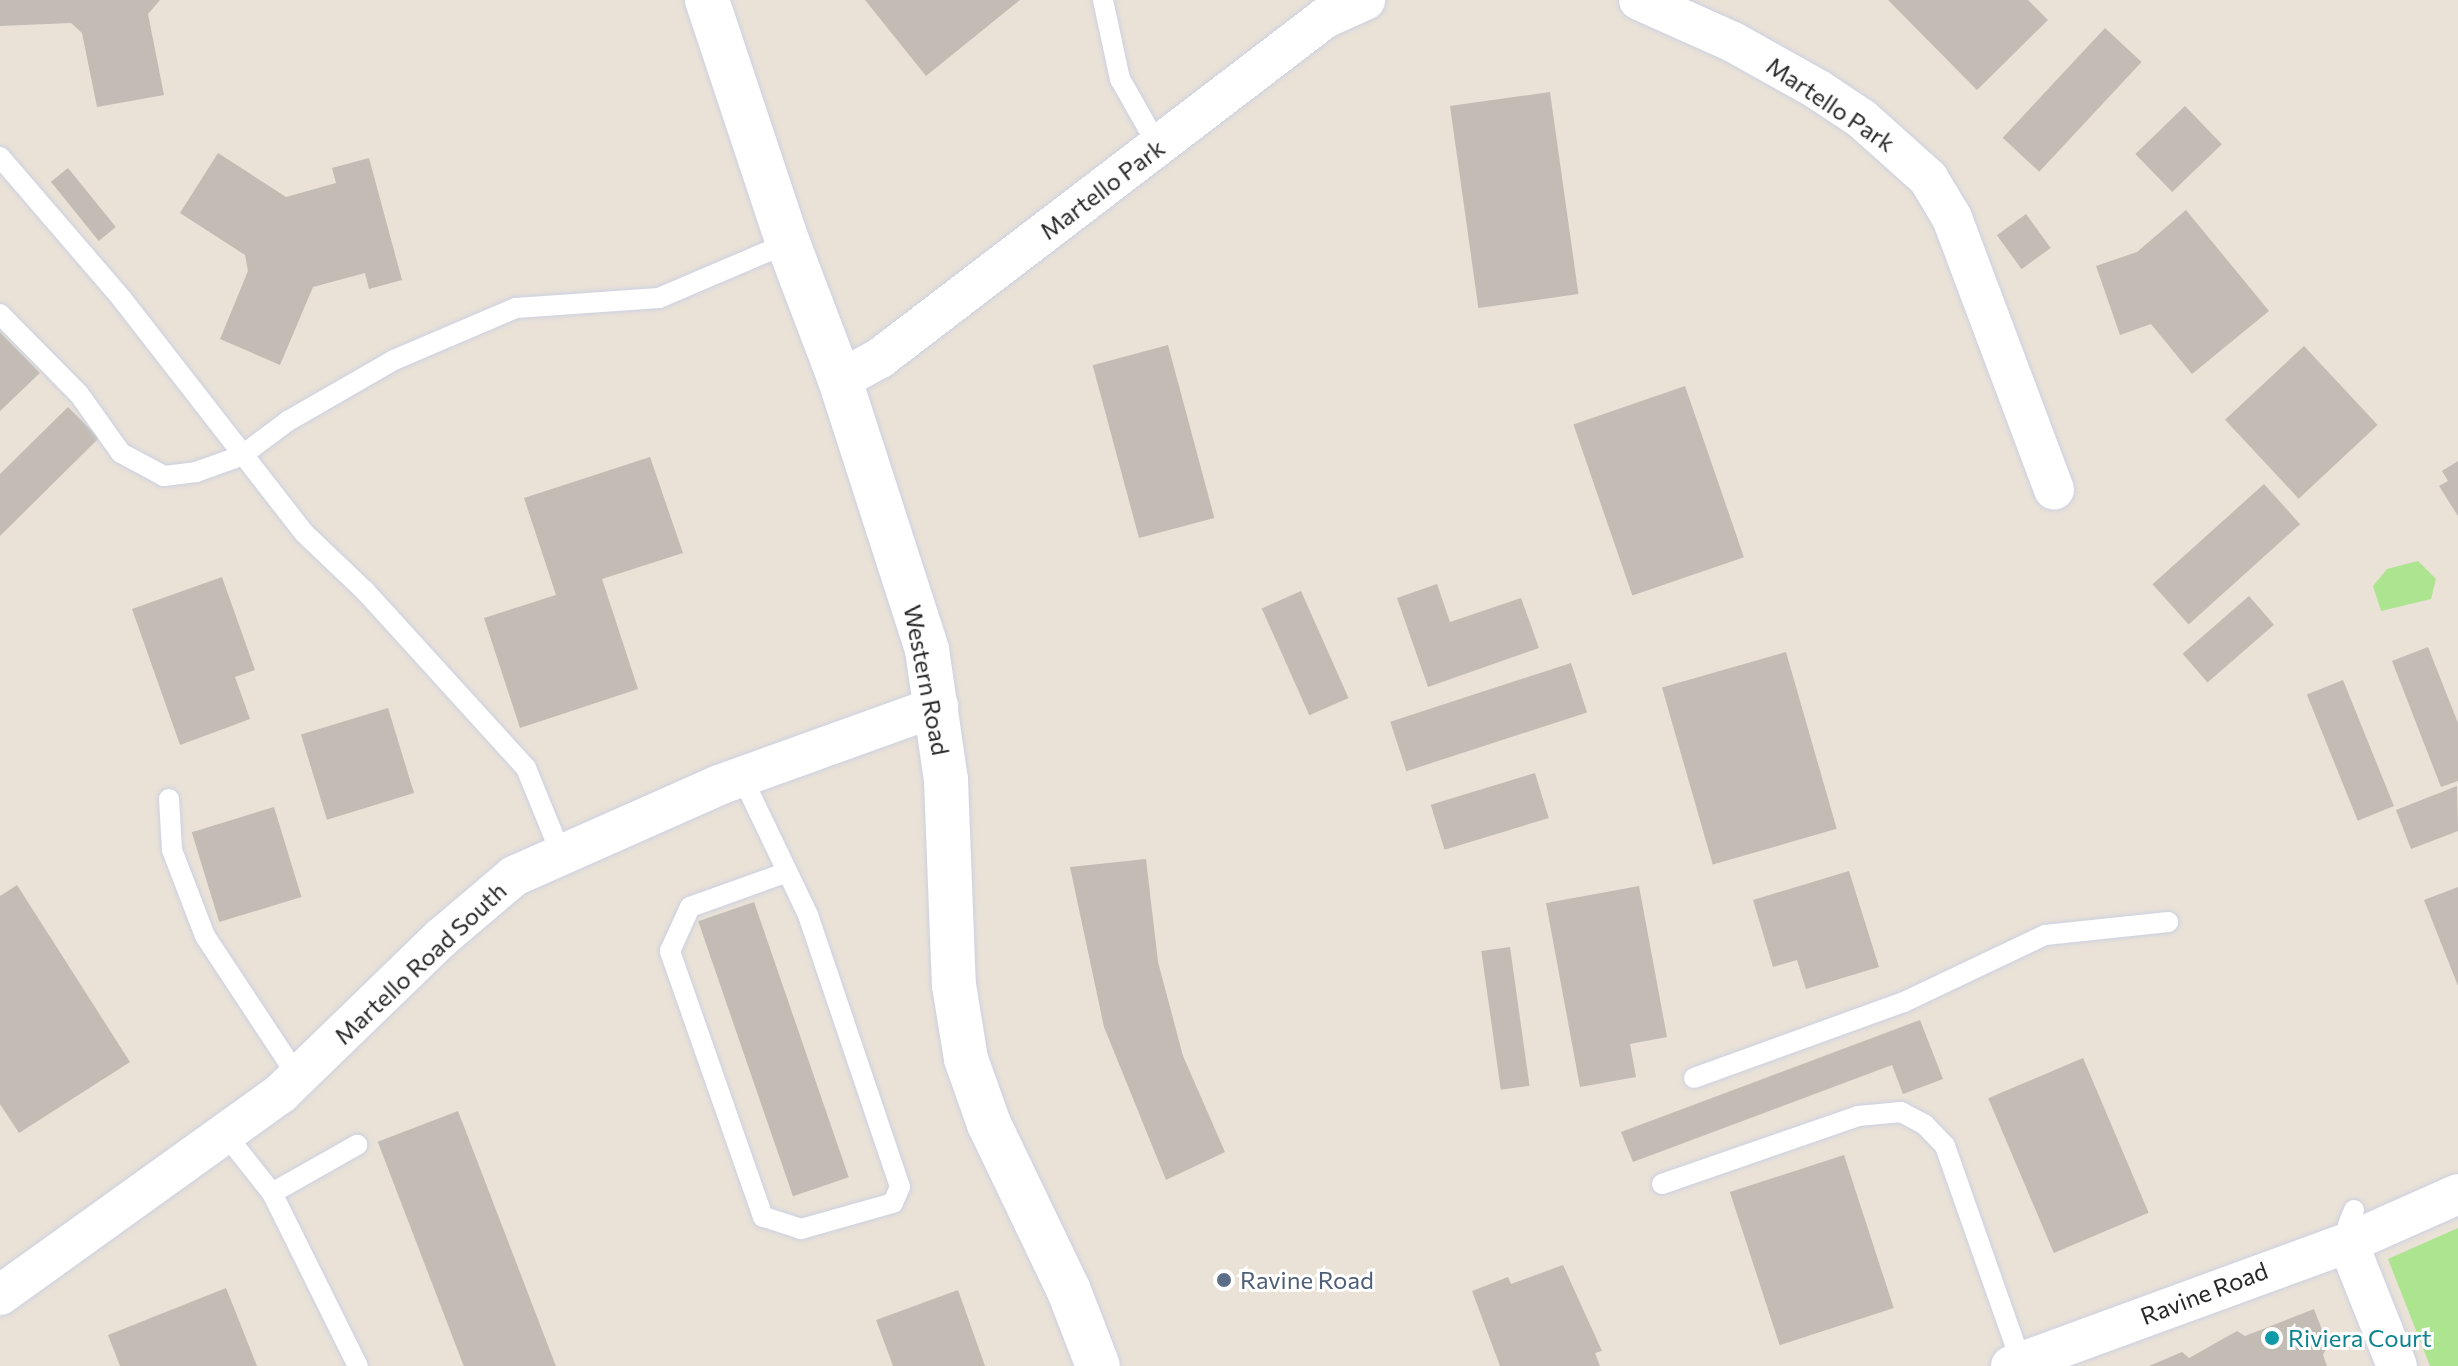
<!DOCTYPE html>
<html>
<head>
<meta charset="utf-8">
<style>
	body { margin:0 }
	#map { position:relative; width:2458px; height:1366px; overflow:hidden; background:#eae2d7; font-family:Commissioner,sans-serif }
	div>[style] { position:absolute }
	.green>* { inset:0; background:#ace490 }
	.building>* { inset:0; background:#c2bcb4; transform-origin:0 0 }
	.roads { filter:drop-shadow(0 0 2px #ccd0e1) drop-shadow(0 0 2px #ccd0e1) }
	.lane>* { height:20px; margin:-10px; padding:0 10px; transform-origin:10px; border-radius:10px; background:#fff }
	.street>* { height:40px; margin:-20px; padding:0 20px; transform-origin:20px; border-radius:20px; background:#fff }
	.secondary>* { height:44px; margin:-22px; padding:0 22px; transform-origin:22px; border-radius:22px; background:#fff }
	.dots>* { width:22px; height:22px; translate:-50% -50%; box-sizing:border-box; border:4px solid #fff; border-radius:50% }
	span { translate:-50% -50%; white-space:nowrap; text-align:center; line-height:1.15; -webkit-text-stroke:6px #fff; paint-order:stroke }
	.street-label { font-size:24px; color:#272727 }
	.service-label { font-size:24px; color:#4e5e75 }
	.left { translate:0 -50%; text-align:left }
	.culture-label { font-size:24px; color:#0d838f }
</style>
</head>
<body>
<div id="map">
	<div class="green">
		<i style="clip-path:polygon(2418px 561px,2436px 579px,2431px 599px,2381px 611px,2373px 586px,2387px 569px)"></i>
		<i style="clip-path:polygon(2458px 1228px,2458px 1366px,2430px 1366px,2388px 1259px)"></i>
	</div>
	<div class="building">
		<i style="clip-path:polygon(0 0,160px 0,148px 14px,164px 95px,97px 107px,82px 33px,71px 23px,0 26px)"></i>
		<i style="clip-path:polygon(865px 0,1020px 0,926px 76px)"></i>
		<i style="clip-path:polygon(1888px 0,2028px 0,2048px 20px,1977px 90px)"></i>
		<i style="left:2105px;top:28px;width:50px;height:150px;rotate:43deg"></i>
		<i style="left:1550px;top:92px;width:204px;height:101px;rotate:82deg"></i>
		<i style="left:2185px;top:106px;width:53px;height:69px;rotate:46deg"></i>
		<i style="clip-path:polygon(218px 153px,286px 197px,336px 183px,332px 168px,369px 158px,402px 280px,369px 289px,365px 273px,313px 287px,280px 365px,220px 339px,248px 271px,245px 255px,180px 213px)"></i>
		<i style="left:68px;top:168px;width:76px;height:22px;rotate:51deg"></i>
		<i style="clip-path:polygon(2186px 210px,2269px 311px,2192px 374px,2151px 324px,2120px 335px,2096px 266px,2137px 252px)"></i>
		<i style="left:2026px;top:214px;width:42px;height:36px;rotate:54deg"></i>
		<i style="clip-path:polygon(0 332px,40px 373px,0 411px)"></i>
		<i style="left:1168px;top:345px;width:179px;height:78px;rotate:75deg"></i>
		<i style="left:2304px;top:346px;width:108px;height:108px;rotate:47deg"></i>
		<i style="left:1685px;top:386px;width:181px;height:118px;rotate:71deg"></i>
		<i style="clip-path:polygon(68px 407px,99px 438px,0 536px,0 474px)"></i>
		<i style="clip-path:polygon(650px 457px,683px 553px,602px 579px,638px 689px,520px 728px,484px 618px,556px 595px,524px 498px)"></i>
		<i style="clip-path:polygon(2458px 461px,2458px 516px,2439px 486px,2448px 481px,2442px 471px)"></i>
		<i style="left:2264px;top:484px;width:54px;height:150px;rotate:48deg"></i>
		<i style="clip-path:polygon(222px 577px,255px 670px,235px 677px,250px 719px,180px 745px,132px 609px)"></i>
		<i style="clip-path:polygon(1437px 584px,1450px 622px,1521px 598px,1539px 648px,1428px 687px,1397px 598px)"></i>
		<i style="left:1301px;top:591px;width:117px;height:43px;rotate:66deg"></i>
		<i style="left:2249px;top:596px;width:38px;height:88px;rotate:49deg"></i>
		<i style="clip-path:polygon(2428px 647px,2458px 723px,2458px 781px,2441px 787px,2392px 661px)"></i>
		<i style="left:1786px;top:652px;width:184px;height:129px;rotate:74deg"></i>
		<i style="left:1571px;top:663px;width:52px;height:190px;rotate:72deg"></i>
		<i style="left:2343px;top:680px;width:136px;height:39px;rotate:68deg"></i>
		<i style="left:388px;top:708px;width:89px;height:91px;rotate:73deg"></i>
		<i style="left:1535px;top:773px;width:47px;height:109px;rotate:73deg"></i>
		<i style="clip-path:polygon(2457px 786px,2458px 831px,2411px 849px,2396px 810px)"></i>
		<i style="left:274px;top:807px;width:94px;height:86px;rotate:73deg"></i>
		<i style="clip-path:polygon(1146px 859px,1158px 962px,1183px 1056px,1225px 1152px,1166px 1180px,1104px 1027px,1070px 867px)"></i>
		<i style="clip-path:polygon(1849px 871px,1879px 967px,1806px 989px,1797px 960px,1773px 967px,1753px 900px)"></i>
		<i style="clip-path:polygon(17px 885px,130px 1062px,19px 1133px,0 1104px,0 896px)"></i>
		<i style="clip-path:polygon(1639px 886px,1667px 1037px,1630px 1044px,1636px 1077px,1580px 1087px,1546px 903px)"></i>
		<i style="clip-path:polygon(2458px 887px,2458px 986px,2424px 900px)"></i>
		<i style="left:754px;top:902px;width:291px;height:59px;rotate:71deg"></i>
		<i style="left:1510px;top:947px;width:140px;height:29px;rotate:82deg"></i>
		<i style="clip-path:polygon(1920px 1020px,1943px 1079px,1903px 1094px,1892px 1065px,1633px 1162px,1621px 1132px)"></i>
		<i style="left:2083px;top:1058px;width:168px;height:103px;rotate:67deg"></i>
		<i style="left:458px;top:1111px;width:274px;height:86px;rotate:69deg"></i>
		<i style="left:1844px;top:1155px;width:161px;height:120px;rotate:72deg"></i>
		<i style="clip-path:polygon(1563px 1265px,1602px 1351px,1595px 1353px,1600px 1366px,1500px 1366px,1472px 1291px,1508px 1277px,1511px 1284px)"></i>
		<i style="clip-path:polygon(226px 1288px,257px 1366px,120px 1366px,108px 1335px)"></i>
		<i style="clip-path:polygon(958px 1290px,985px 1366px,893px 1366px,876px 1320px)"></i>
		<i style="clip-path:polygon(2314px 1309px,2328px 1345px,2323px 1355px,2327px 1366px,2149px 1366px,2182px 1352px,2189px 1358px,2237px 1331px,2245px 1336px)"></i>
	</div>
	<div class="roads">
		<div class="lane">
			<i style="left:1103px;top:0;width:81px;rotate:77.9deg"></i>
			<i style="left:1120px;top:79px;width:77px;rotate:60.4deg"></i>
			<i style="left:0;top:157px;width:187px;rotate:49.3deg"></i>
			<i style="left:122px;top:299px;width:296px;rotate:52.1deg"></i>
			<i style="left:304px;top:533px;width:84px;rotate:43.6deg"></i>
			<i style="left:365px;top:591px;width:239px;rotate:47.7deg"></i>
			<i style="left:526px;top:768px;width:95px;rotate:67.8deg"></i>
			<i style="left:0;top:314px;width:112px;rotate:45.4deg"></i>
			<i style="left:79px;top:394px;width:72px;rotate:54.6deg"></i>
			<i style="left:121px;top:453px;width:49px;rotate:28.1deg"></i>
			<i style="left:164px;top:476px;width:32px;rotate:-7deg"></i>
			<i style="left:196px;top:472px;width:48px;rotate:-19.6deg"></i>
			<i style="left:241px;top:456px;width:59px;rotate:-36.7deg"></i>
			<i style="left:288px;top:421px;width:122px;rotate:-29.9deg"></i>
			<i style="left:394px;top:360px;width:133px;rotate:-23.1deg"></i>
			<i style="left:516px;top:308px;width:143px;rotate:-4deg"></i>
			<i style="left:659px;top:298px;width:140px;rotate:-23.1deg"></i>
			<i style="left:742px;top:777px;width:153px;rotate:64.4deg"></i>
			<i style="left:808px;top:915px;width:287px;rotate:71.3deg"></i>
			<i style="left:900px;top:1187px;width:17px;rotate:114deg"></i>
			<i style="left:893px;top:1203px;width:96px;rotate:164.2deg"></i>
			<i style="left:801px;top:1229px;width:40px;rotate:-162deg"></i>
			<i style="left:763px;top:1217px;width:282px;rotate:-109.3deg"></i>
			<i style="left:670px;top:951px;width:48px;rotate:-65.6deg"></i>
			<i style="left:690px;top:907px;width:101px;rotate:-19.7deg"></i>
			<i style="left:169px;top:799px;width:51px;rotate:86.6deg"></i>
			<i style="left:172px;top:850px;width:92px;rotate:69deg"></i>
			<i style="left:205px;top:936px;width:169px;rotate:56.6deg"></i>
			<i style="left:1694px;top:1078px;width:223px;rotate:-19.9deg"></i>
			<i style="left:1904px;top:1002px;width:156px;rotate:-25.4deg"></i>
			<i style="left:2045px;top:935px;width:124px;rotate:-6deg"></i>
			<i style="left:226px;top:1135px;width:74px;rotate:51.6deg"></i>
			<i style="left:272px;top:1193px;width:193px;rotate:63.6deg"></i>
			<i style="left:1662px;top:1184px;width:207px;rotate:-19.1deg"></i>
			<i style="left:1858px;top:1116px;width:43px;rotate:-5.3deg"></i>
			<i style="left:1901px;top:1112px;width:27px;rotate:28deg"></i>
			<i style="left:1925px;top:1125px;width:29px;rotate:46deg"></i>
			<i style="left:1945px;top:1146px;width:229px;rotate:70.6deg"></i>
			<i style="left:272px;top:1193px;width:98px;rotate:-29.5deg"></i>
			<i style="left:2354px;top:1210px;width:16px;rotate:112deg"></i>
			<i style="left:2348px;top:1225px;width:16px;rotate:63deg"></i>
		</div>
		<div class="street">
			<i style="left:1639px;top:0;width:103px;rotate:24.1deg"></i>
			<i style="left:1733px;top:42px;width:96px;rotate:29.2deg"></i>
			<i style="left:1817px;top:89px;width:54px;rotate:33.7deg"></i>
			<i style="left:1862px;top:119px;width:89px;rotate:41.8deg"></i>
			<i style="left:1928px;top:178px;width:47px;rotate:59deg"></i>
			<i style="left:1952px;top:218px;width:290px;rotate:69.4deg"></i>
			<i style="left:840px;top:380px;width:46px;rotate:-28.8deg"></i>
			<i style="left:880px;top:358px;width:560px;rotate:-37.38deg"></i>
			<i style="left:1325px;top:18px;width:44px;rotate:-24.2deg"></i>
			<i style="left:2348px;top:1243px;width:132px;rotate:68.3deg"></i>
			<i style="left:0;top:1295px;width:346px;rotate:-35.7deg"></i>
			<i style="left:281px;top:1093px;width:223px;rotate:-44.1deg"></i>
			<i style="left:441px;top:938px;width:96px;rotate:-40.3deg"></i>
			<i style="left:514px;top:876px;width:224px;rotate:-23.9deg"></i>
			<i style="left:719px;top:785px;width:233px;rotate:-19.8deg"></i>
			<i style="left:2011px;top:1366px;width:359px;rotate:-20.1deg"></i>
			<i style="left:2348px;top:1243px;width:120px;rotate:-24deg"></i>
		</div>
		<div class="secondary">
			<i style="left:707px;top:0;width:256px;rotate:71.6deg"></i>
			<i style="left:788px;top:243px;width:147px;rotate:69.2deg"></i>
			<i style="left:840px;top:380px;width:284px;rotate:72.1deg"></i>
			<i style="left:927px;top:650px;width:131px;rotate:81.7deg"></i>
			<i style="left:946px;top:780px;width:205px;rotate:87.8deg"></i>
			<i style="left:954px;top:985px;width:75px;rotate:80.8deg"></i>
			<i style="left:966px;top:1059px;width:69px;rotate:70.5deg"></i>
			<i style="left:989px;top:1124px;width:185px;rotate:64.4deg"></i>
			<i style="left:1069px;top:1291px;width:80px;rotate:68.9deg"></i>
		</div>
	</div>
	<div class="dots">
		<i style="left:1224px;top:1280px;background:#5c6f8a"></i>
		<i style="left:2272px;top:1338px;background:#0f9aa8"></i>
	</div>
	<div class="street-label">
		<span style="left:1831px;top:104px;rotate:34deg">Martello Park</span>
		<span style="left:1102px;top:189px;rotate:-37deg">Martello Park</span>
		<span style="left:927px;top:680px;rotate:79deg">Western Road</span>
		<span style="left:420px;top:963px;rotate:-43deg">Martello Road South</span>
		<span style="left:2204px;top:1293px;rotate:-21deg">Ravine Road</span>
	</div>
	<div class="service-label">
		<span class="left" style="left:1240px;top:1280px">Ravine Road</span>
	</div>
	<div class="culture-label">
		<span class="left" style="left:2288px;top:1338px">Riviera Court</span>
	</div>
</div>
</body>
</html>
